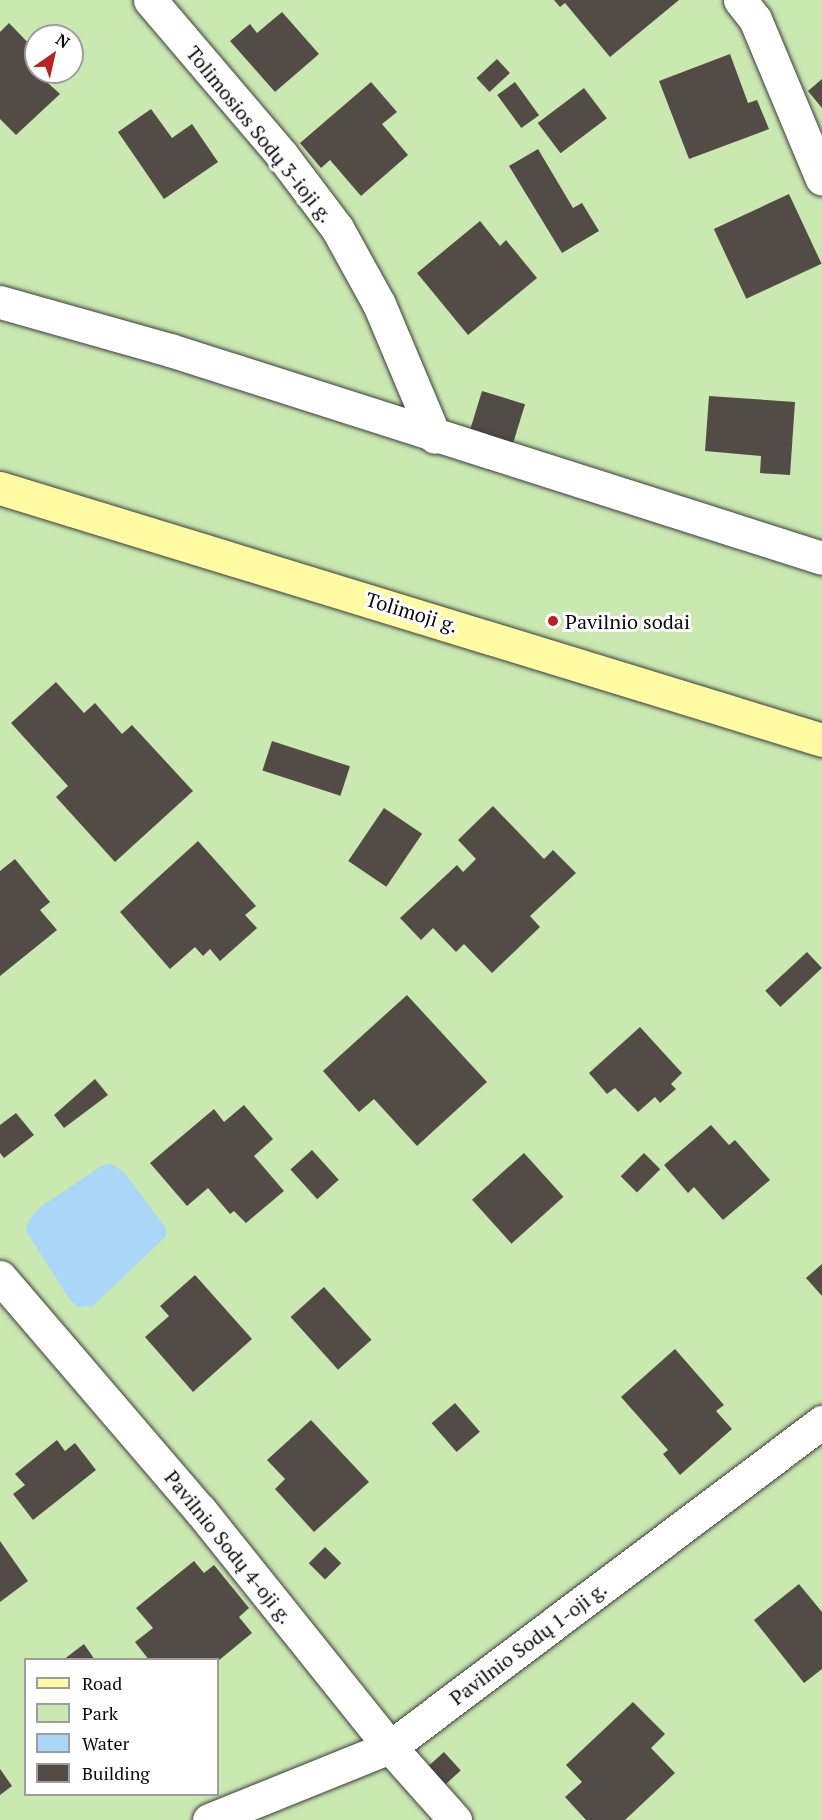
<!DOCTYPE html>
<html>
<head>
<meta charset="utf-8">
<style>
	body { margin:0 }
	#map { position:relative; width:822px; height:1820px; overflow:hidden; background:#fffce7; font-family:"PT Serif",serif }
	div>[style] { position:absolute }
	.green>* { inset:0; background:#cae9b1 }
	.water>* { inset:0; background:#aad6f7 }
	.building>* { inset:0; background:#534c46; transform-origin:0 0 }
	.roads { filter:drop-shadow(0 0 2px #3d3d3d) drop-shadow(0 0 2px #3d3d3d) }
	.street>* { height:33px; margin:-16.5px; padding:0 16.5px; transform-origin:16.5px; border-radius:16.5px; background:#fff }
	.secondary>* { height:33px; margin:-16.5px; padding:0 16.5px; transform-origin:16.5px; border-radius:16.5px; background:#fffba2 }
	.dots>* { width:16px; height:16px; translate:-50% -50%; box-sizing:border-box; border:3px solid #fff; border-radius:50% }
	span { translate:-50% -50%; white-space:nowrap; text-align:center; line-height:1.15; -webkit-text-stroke:6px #fff; paint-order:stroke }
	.street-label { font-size:20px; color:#0a0a0a }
	.poi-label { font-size:20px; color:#0a0a0a }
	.left { translate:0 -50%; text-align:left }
	.legend { position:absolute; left:24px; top:1658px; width:195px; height:138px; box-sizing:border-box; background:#fff; border:2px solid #9d9d9d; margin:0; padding:8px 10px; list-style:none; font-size:18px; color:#0a0a0a }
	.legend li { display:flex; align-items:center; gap:12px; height:30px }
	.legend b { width:30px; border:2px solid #9d9d9d }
	.north { position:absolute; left:24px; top:24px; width:60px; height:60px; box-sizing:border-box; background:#fff; border:2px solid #9d9d9d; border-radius:50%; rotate:34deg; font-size:16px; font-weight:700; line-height:24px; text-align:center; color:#0a0a0a }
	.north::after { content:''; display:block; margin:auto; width:21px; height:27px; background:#bb2320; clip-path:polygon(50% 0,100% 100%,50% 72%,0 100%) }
</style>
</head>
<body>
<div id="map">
	<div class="green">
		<i style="clip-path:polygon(evenodd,0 0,822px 0,822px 1820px,0 1820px,0 0,36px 36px,72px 36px,72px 72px,36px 72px,36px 36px,0 0,26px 1660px,218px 1660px,218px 1794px,26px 1794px,26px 1660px)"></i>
	</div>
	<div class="water">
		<i style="clip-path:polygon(111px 1164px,123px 1171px,166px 1228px,166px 1236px,93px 1306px,78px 1307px,70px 1300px,26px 1231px,28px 1221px,39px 1208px,103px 1165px)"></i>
	</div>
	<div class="building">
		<i style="clip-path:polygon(554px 0,679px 0,610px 57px,565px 3px,560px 7px)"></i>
		<i style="clip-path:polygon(282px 12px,319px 54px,275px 92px,230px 41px,250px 24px,257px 33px)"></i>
		<i style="clip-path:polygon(9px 23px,36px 51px,36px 72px,60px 94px,16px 135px,0 119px,0 32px)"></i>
		<i style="clip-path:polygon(730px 54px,748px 103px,757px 100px,769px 129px,689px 159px,659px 81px)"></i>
		<i style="left:497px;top:59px;width:19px;height:28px;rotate:47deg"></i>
		<i style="clip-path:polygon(822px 79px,822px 108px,808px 91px)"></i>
		<i style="clip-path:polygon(371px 82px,397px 112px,382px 124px,408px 155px,361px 196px,330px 160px,321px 168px,300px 143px)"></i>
		<i style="left:515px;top:82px;width:41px;height:22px;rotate:54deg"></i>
		<i style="left:584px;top:88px;width:38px;height:58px;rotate:53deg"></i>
		<i style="clip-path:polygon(151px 109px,172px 138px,192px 124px,218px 162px,164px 199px,118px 132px)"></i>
		<i style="clip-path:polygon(538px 149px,573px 208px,582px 203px,599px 231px,562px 253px,509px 166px)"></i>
		<i style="left:789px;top:194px;width:77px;height:83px;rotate:65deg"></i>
		<i style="clip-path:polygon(480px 221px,500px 246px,506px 240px,537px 278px,468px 335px,417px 273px)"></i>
		<i style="left:482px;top:391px;width:45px;height:50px;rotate:17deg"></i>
		<i style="clip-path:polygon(709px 396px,795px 402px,790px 475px,760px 473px,761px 456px,705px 451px)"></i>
		<i style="clip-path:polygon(56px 682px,84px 713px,95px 703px,122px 734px,132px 725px,193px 791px,115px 862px,56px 797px,68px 786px,11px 723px)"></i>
		<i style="left:272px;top:741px;width:82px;height:31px;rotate:18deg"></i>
		<i style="clip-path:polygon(493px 806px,544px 859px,553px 850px,576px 873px,530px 916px,540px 927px,492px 973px,464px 944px,456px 952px,433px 928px,421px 940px,400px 918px,457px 865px,463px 872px,476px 859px,458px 840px)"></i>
		<i style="left:384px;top:808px;width:46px;height:64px;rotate:34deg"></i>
		<i style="clip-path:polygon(198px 841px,256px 906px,245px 915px,257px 928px,220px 961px,210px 949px,203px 956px,195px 947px,170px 969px,120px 912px)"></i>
		<i style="clip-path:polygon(15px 859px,50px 902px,40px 910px,57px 930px,0 976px,0 871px)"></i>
		<i style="left:807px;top:952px;width:22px;height:57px;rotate:47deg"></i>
		<i style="clip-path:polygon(407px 995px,487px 1082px,417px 1146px,374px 1099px,359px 1112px,323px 1071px)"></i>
		<i style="clip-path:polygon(640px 1027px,682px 1073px,671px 1084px,676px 1089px,660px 1103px,655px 1097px,638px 1112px,615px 1088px,607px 1094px,589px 1073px)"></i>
		<i style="clip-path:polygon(95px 1079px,108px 1095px,64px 1128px,54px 1115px)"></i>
		<i style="clip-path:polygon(244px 1105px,273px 1139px,254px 1156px,284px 1191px,246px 1223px,234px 1211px,230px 1214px,208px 1188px,187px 1206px,150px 1163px,214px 1109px,224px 1122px)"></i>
		<i style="clip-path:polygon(16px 1113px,34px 1135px,4px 1158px,0 1153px,0 1125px)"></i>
		<i style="clip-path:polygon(711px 1125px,729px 1145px,735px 1140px,770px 1180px,723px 1220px,694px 1187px,688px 1193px,664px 1165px)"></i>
		<i style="left:312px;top:1150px;width:40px;height:29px;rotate:48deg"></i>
		<i style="left:524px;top:1153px;width:59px;height:70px;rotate:48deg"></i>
		<i style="left:644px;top:1153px;width:23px;height:33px;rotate:45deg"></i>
		<i style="clip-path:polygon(822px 1264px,822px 1296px,806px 1278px)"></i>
		<i style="clip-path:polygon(195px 1275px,252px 1339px,193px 1392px,145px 1337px,169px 1316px,160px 1306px)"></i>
		<i style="left:324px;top:1287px;width:71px;height:45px;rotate:48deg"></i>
		<i style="clip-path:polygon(675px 1349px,724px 1405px,716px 1411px,732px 1429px,680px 1475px,663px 1454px,668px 1450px,621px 1397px)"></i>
		<i style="left:455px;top:1403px;width:38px;height:31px;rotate:49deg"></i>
		<i style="clip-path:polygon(311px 1420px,369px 1482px,314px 1532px,275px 1489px,285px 1479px,267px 1460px)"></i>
		<i style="clip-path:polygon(57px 1440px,65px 1451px,75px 1443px,96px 1470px,33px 1520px,13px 1494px,25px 1485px,15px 1474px)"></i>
		<i style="clip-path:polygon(0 1541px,28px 1581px,0 1602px)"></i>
		<i style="left:325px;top:1547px;width:23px;height:23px;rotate:45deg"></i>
		<i style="clip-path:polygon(194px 1561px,204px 1573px,214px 1565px,249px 1608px,239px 1617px,252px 1633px,218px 1661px,149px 1660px,135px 1642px,153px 1628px,136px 1608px)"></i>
		<i style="clip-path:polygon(799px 1584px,822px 1612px,822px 1669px,804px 1683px,754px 1620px)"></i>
		<i style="clip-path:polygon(84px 1644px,95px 1660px,63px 1660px)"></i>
		<i style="clip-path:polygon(633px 1702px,665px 1734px,651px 1748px,675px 1773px,625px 1820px,586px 1820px,565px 1797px,582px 1782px,566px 1765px)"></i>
		<i style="left:444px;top:1752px;width:25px;height:25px;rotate:48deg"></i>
		<i style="clip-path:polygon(0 1769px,12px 1786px,0 1795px)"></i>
	</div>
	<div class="roads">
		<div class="street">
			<i style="left:150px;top:0;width:202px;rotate:49.6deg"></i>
			<i style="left:281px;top:154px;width:93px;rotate:52.9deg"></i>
			<i style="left:337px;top:228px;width:87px;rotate:61.1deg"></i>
			<i style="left:379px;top:304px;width:144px;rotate:67.2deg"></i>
			<i style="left:740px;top:0;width:24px;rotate:52deg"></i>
			<i style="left:755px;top:19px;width:173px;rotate:67.3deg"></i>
			<i style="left:0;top:302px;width:177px;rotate:15.8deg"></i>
			<i style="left:170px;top:350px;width:684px;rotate:17.69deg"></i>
			<i style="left:0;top:1277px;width:307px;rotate:49.4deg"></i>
			<i style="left:200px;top:1510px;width:304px;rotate:51.3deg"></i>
			<i style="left:390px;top:1747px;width:98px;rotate:48.3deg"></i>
			<i style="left:209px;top:1820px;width:195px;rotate:-22deg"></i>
			<i style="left:390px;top:1747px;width:541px;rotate:-36.95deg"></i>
		</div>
		<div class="secondary">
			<i style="left:0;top:488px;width:860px;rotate:17.04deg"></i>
		</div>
	</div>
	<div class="dots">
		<i style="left:553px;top:621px;background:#bb2320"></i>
	</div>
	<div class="street-label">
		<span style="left:260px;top:134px;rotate:51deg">Tolimosios Sodų 3-ioji g.</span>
		<span style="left:412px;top:612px;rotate:17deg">Tolimoji g.</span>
		<span style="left:229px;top:1547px;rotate:51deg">Pavilnio Sodų 4-oji g.</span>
		<span style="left:528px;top:1643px;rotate:-37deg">Pavilnio Sodų 1-oji g.</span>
	</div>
	<div class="poi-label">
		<span class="left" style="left:565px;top:621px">Pavilnio sodai</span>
	</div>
	<ul class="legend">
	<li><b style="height:8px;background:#fffba2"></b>Road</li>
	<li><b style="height:16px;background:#cae9b1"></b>Park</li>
	<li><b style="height:16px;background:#aad6f7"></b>Water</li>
	<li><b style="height:16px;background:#534c46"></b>Building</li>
	</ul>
	<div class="north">N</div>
</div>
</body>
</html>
